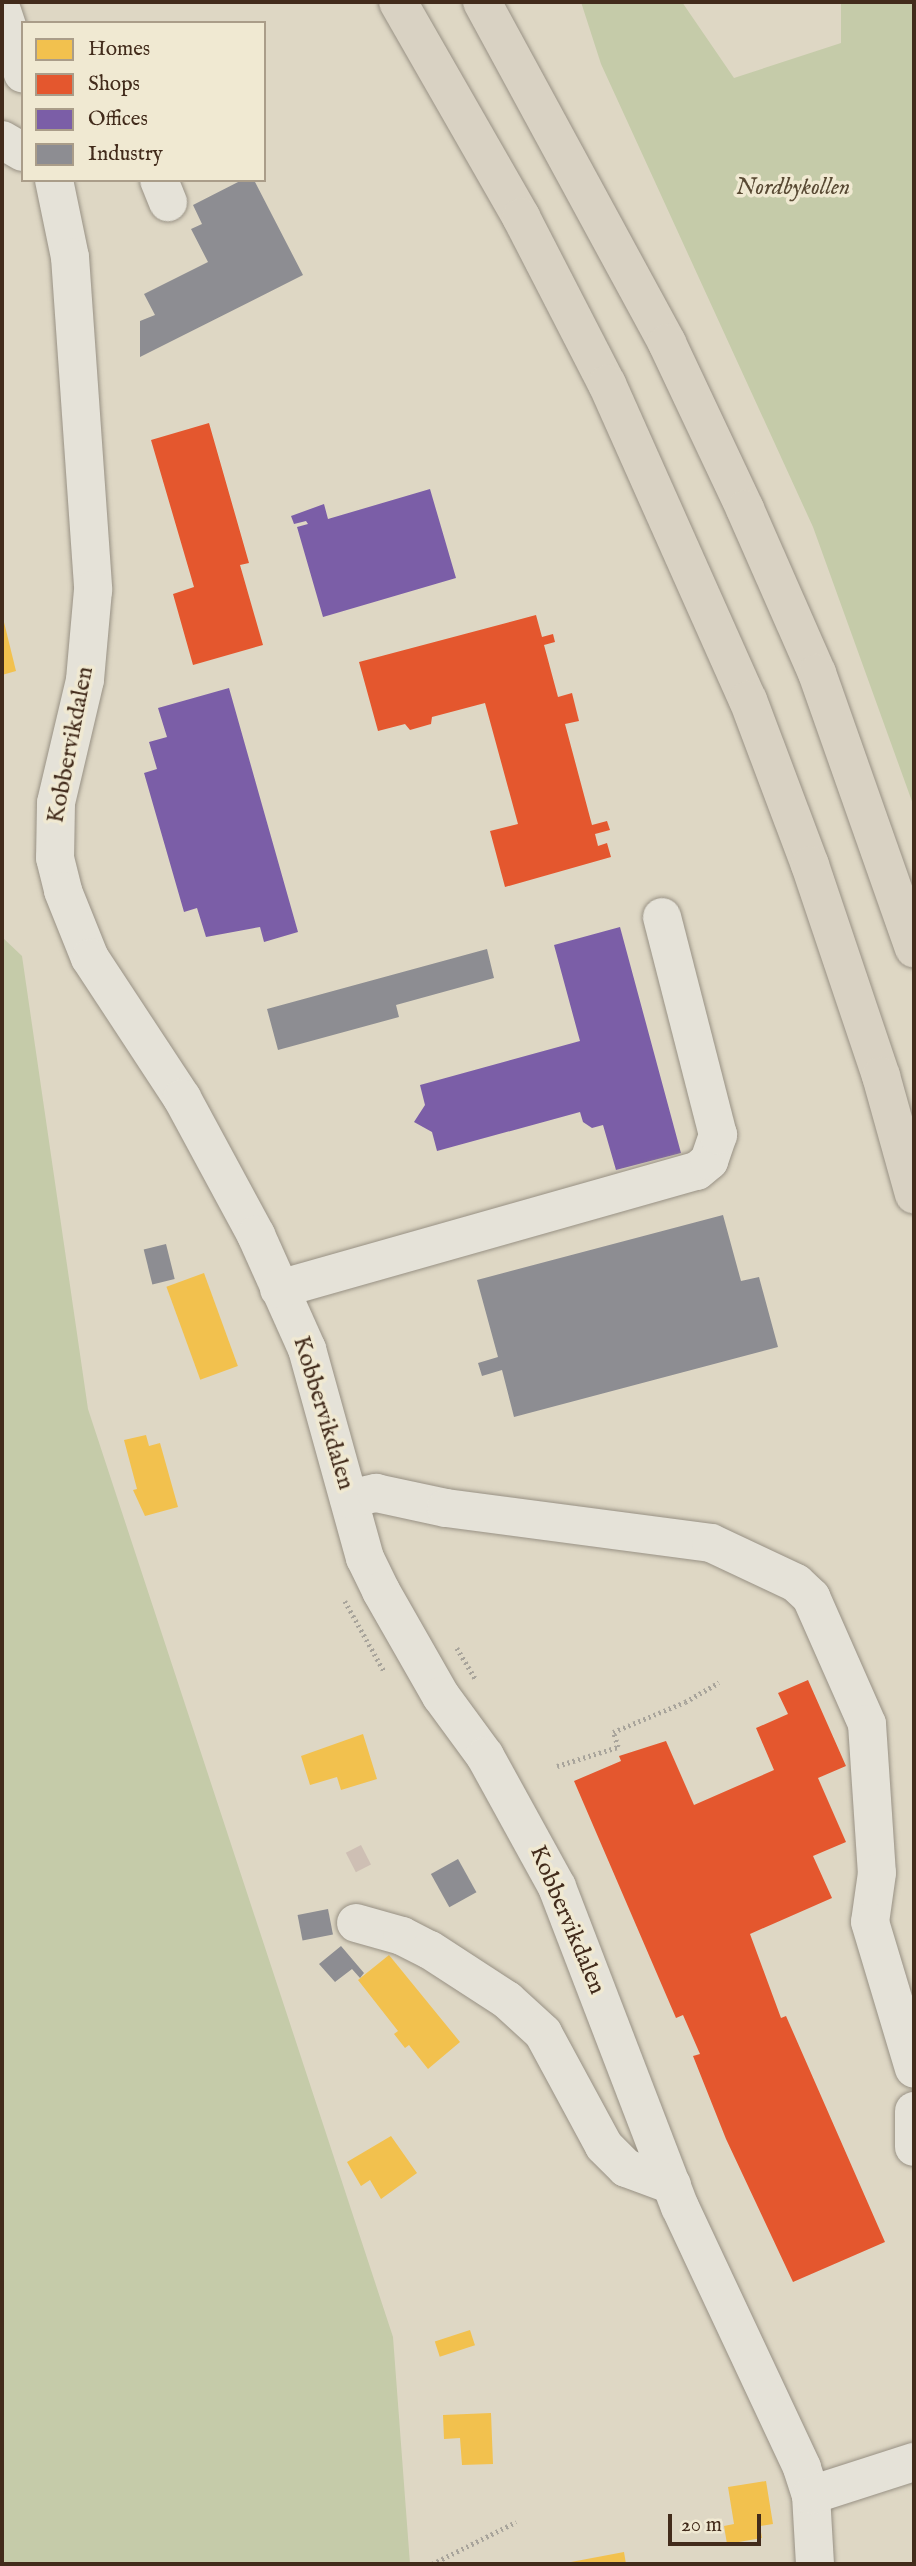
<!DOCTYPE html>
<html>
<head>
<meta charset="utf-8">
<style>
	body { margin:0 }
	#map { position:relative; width:916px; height:2566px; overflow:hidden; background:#ded7c4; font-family:"IM FELL English",serif }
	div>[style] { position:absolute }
	.green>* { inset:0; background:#c5cba9 }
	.homes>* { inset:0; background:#f2c14e; transform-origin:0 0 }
	.shops>* { inset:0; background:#e4572e }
	.offices>* { inset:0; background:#7b5ea7 }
	.industry>* { inset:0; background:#8d8d92; transform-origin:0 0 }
	.building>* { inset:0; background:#cebfb4; transform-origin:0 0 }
	.path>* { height:4.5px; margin-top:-2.25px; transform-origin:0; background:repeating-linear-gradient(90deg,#a8a49b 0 2px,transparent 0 5.5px) }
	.roads { filter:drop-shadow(0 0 2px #989184) drop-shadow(0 0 2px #989184) }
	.minor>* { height:38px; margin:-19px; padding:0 19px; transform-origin:19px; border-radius:19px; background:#e5e2d8 }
	.highway>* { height:38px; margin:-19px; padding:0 19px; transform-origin:19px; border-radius:19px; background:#d9d2c3 }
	span { translate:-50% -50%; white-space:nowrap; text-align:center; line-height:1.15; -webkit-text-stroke:7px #f0e9d2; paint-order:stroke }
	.park-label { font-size:24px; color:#584933; font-style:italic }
	.street-label { font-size:24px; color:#422b1b }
	.frame { position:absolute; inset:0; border:4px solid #422b1b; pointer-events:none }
	.legend { position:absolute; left:21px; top:21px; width:245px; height:161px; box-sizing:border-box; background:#f0e9d2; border:2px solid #aa9d89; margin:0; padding:9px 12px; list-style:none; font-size:21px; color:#422b1b }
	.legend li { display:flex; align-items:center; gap:14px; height:35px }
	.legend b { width:35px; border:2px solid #aa9d89 }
	.scale { position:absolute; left:668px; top:2514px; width:93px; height:32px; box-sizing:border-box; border:4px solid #422b1b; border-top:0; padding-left:9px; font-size:21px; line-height:24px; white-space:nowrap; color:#422b1b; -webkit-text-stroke:5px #f0e9d2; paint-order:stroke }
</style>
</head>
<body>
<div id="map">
	<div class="green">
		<i style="clip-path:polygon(581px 2px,682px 2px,734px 78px,841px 43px,841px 2px,914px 2px,914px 807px,813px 527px,601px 64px)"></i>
		<i style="clip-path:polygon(2px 937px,22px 956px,88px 1409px,393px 2337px,410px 2564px,2px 2564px)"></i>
	</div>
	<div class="homes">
		<i style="clip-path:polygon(2px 614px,16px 671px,2px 675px)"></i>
		<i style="left:204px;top:1273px;width:99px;height:40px;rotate:70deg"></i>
		<i style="clip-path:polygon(146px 1435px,149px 1446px,160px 1443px,178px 1507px,145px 1516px,133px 1490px,137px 1489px,124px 1440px)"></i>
		<i style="clip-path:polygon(363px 1734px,377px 1779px,341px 1790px,337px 1777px,310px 1785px,301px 1756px)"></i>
		<i style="clip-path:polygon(389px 1955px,460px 2042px,428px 2069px,409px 2045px,405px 2048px,394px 2034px,398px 2031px,358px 1980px)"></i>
		<i style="clip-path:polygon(391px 2136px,417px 2173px,381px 2199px,370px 2180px,361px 2186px,347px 2162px)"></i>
		<i style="left:470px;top:2330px;width:16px;height:37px;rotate:72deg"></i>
		<i style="clip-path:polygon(491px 2413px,493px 2464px,462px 2465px,460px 2438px,444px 2439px,443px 2415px)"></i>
		<i style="clip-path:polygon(766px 2481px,773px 2524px,760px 2526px,762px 2538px,727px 2544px,724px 2526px,734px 2524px,728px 2487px)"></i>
		<i style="clip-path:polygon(624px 2552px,626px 2564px,571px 2564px,571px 2562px)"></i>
	</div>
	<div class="shops">
		<i style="clip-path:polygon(209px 423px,249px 563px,240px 565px,263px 645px,193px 665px,173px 594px,194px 587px,151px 440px)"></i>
		<i style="clip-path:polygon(536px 615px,542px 637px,553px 634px,555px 642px,544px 645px,558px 697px,572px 693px,579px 721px,565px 724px,592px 825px,607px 821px,610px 830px,595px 834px,598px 846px,607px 843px,611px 857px,505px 887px,490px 831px,518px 824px,485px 703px,432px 717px,431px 724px,410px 730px,405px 724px,378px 731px,359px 662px)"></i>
		<i style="clip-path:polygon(808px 1680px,846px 1766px,818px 1778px,846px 1842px,813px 1856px,832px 1898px,750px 1934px,781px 2018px,786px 2016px,885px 2242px,793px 2282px,726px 2139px,693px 2056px,700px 2054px,683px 2015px,676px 2018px,574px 1781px,621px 1761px,619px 1756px,666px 1741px,694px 1805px,774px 1770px,756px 1728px,788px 1714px,778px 1693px)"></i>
	</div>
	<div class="offices">
		<i style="clip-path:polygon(430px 489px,456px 578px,323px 617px,297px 527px,308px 524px,306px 521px,294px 524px,291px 516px,324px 504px,328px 519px)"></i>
		<i style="clip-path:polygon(229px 688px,298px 932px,264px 942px,260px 927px,206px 937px,197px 908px,184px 912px,144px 773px,157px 769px,149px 742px,167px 737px,158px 708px)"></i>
		<i style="clip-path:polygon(620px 927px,681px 1153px,616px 1170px,603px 1125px,592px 1128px,583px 1122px,580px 1112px,437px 1151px,432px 1132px,414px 1122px,425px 1105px,420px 1085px,580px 1041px,554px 945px)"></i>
	</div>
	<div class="industry">
		<i style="clip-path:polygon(242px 180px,254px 180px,303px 275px,140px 357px,140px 321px,155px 315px,144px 294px,208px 262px,191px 229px,202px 224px,193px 205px)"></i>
		<i style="clip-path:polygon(487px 949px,494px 978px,396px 1005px,399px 1017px,278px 1050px,267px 1009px)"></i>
		<i style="clip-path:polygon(723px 1215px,741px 1281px,759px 1277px,778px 1347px,514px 1417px,502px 1370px,482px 1376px,478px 1363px,498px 1357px,477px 1280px)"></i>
		<i style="left:166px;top:1244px;width:36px;height:23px;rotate:76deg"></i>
		<i style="left:458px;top:1859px;width:38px;height:31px;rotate:61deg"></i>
		<i style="left:328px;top:1909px;width:26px;height:31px;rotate:79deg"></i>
		<i style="clip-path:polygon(341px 1946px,364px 1973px,360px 1978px,352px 1969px,335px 1982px,319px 1964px)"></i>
	</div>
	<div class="building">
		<i style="left:361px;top:1845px;width:22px;height:17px;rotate:63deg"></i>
	</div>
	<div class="path">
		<i style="left:345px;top:1601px;width:82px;rotate:60.9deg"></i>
		<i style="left:457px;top:1648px;width:37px;rotate:59deg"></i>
		<i style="left:557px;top:1766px;width:64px;rotate:-17.3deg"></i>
		<i style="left:618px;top:1747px;width:16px;rotate:-108deg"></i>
		<i style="left:613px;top:1732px;width:78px;rotate:-22.6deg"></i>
		<i style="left:685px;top:1702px;width:39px;rotate:-30deg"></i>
		<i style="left:432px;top:2564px;width:94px;rotate:-26.6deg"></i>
	</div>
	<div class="roads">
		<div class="minor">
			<i style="left:2px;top:11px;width:66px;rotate:71.6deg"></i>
			<i style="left:2px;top:140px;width:24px;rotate:30deg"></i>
			<i style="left:54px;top:180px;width:79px;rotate:78.3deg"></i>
			<i style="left:70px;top:257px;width:334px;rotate:86deg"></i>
			<i style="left:93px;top:590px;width:90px;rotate:95.1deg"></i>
			<i style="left:85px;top:680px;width:126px;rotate:103.3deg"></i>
			<i style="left:56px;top:803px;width:55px;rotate:91deg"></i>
			<i style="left:55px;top:858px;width:34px;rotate:76deg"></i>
			<i style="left:63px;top:891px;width:72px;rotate:68.1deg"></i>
			<i style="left:90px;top:958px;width:168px;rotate:56.7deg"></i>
			<i style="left:182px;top:1098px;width:156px;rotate:61.6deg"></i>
			<i style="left:256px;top:1235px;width:125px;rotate:65.9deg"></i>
			<i style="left:307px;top:1349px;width:217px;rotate:74.5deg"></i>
			<i style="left:365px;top:1558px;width:37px;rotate:64deg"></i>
			<i style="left:381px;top:1591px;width:121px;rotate:60.3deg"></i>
			<i style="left:441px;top:1696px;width:74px;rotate:53.7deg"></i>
			<i style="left:485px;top:1756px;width:149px;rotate:61.2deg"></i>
			<i style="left:557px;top:1887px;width:343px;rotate:69deg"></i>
			<i style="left:680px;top:2207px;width:288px;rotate:64.9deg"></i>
			<i style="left:802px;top:2468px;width:28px;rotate:72deg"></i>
			<i style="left:811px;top:2495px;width:69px;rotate:86.7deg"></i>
			<i style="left:159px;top:180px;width:24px;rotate:68deg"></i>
			<i style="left:279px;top:1289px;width:434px;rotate:-15.8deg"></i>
			<i style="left:697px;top:1171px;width:16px;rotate:-40deg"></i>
			<i style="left:709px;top:1161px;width:28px;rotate:-71deg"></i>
			<i style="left:718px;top:1135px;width:225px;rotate:-104.4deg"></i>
			<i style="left:349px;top:1499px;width:28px;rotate:-13deg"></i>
			<i style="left:376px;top:1493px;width:72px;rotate:12.1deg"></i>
			<i style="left:446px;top:1508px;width:267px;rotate:7.5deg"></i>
			<i style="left:711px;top:1543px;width:94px;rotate:25.2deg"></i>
			<i style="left:796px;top:1583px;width:21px;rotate:43deg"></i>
			<i style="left:811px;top:1597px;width:139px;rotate:66.2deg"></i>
			<i style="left:867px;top:1724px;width:149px;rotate:86.2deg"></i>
			<i style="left:877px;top:1873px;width:49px;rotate:98.1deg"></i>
			<i style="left:870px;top:1922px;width:153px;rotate:73.3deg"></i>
			<i style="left:356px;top:1923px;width:48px;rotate:15.8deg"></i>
			<i style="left:402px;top:1936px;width:31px;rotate:27deg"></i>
			<i style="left:430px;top:1950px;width:92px;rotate:33deg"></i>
			<i style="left:507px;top:2000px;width:49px;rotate:42.5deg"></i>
			<i style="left:543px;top:2033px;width:128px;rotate:61.6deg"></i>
			<i style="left:604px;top:2146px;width:31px;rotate:45deg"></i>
			<i style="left:626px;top:2168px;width:49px;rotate:20.3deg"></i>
			<i style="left:914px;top:2111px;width:36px;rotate:90deg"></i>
			<i style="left:811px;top:2495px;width:108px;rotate:-17.8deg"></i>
		</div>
		<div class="highway">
			<i style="left:398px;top:2px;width:248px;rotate:60.2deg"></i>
			<i style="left:521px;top:217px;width:188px;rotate:62.8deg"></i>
			<i style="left:607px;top:384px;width:346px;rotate:66deg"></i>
			<i style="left:748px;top:700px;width:176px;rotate:69.4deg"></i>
			<i style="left:810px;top:865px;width:223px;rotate:71.4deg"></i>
			<i style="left:881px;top:1076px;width:123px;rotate:74.4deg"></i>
			<i style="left:482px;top:2px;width:388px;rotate:61.5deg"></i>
			<i style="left:667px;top:343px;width:183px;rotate:64.8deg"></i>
			<i style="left:745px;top:509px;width:179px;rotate:66.3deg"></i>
			<i style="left:817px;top:673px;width:292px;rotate:70.6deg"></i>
		</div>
	</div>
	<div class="park-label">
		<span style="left:793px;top:188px">Nordbykollen</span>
	</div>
	<div class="street-label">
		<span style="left:71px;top:745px;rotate:-79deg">Kobbervikdalen</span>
		<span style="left:323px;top:1413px;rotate:73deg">Kobbervikdalen</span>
		<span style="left:567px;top:1920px;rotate:67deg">Kobbervikdalen</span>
	</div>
	<div class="frame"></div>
	<ul class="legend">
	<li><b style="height:19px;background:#f2c14e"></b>Homes</li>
	<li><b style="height:19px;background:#e4572e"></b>Shops</li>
	<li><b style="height:19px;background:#7b5ea7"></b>Offices</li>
	<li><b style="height:19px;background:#8d8d92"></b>Industry</li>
	</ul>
	<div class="scale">20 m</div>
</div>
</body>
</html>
